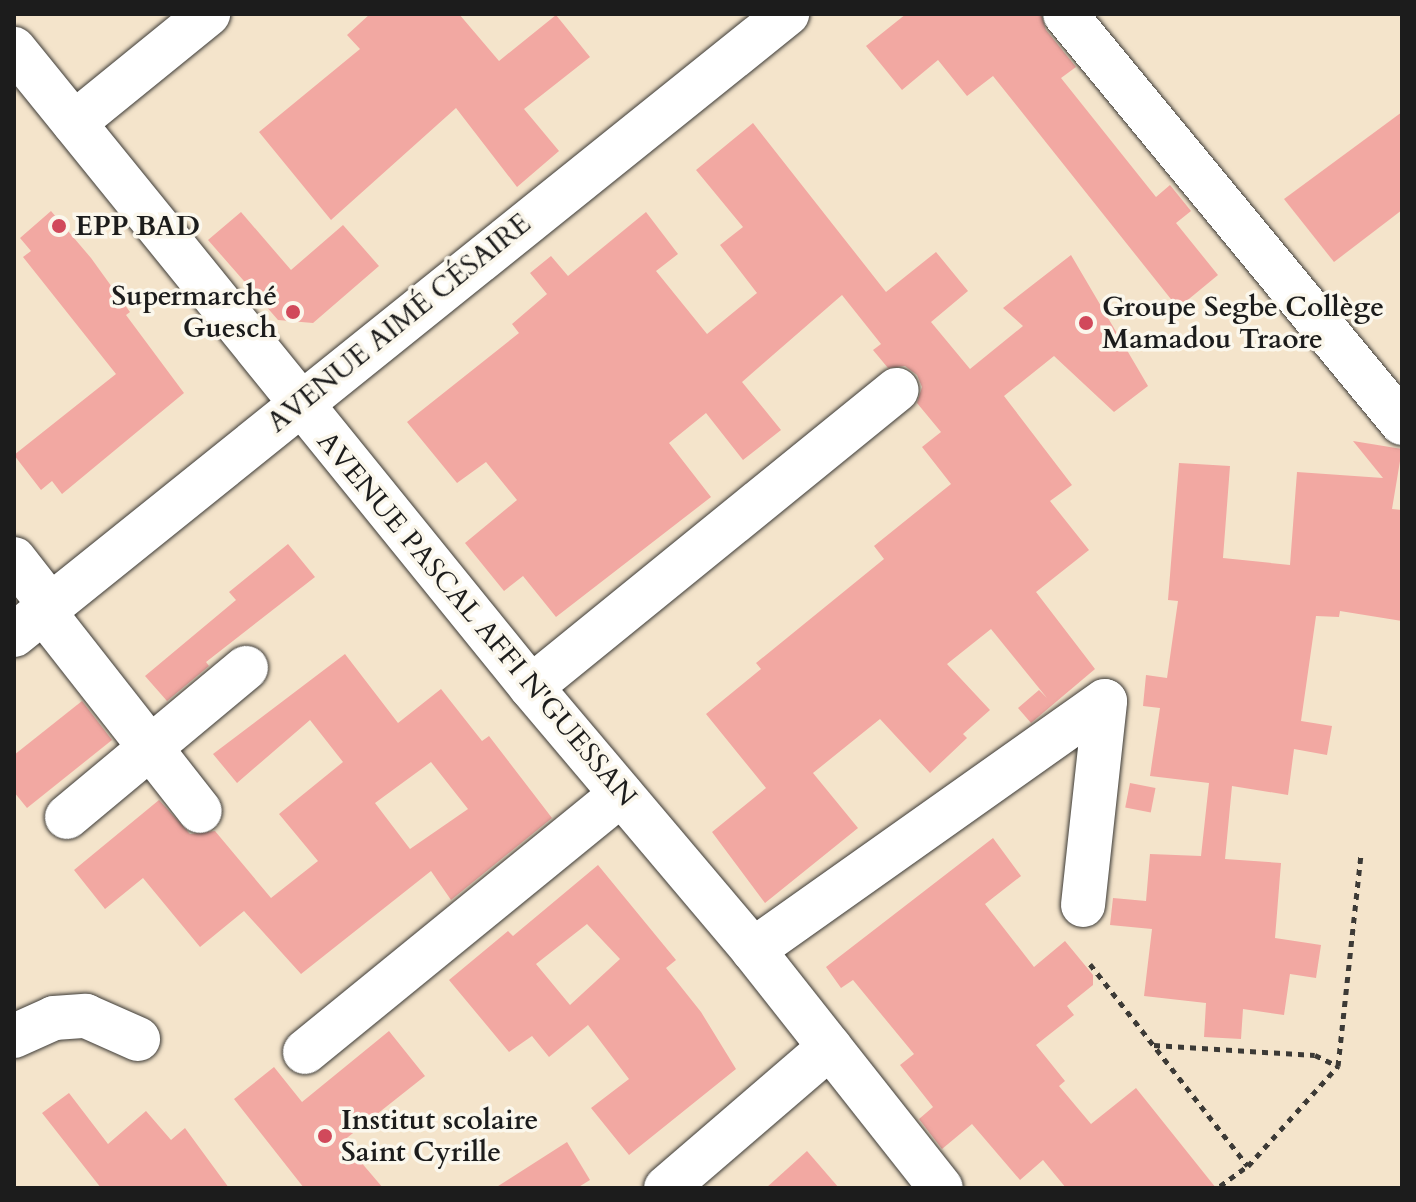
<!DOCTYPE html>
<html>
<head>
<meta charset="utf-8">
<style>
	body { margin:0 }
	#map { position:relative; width:1416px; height:1202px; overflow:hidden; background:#f4e4cb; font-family:Cardo,serif }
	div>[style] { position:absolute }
	.building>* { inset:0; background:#f2a8a2; transform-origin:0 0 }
	.path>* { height:5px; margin-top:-2.5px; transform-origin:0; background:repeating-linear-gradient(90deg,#3c3a36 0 6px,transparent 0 12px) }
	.roads { filter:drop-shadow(0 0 2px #3c3a36) drop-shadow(0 0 2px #3c3a36) }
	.minor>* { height:44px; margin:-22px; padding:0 22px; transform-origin:22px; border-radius:22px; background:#fff }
	.dots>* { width:22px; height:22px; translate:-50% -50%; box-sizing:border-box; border:4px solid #fbf7ec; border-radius:50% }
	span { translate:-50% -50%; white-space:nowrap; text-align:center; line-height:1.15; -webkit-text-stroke:7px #fbf7ec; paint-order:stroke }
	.poi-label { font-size:28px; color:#1c1c1c; font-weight:700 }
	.left { translate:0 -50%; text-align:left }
	.right { translate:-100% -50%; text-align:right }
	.street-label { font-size:28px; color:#1c1c1c }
	.frame { position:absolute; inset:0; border:16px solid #1c1c1c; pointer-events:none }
</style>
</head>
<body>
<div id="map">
	<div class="building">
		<i style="clip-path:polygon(370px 14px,459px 14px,499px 61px,556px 15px,590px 57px,524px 109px,559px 151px,517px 187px,456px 108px,331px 220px,259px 132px,360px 49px,347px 35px)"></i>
		<i style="clip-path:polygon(906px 14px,1041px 14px,1046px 30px,1076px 67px,1061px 78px,1156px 197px,1170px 185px,1191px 211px,1176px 223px,1218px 275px,1178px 308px,993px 76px,967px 96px,938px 60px,902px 90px,866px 46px)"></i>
		<i style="clip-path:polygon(1402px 112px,1402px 210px,1334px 262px,1284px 199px)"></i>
		<i style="clip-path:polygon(753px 123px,886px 292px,936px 252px,968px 291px,931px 322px,970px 369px,1023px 326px,1003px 308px,1071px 255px,1148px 386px,1114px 412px,1054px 356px,1004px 396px,1072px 485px,1050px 501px,1089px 550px,1036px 592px,1095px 669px,1031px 723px,1018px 708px,1039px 690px,1047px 698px,991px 629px,947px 664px,990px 710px,963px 734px,967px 738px,930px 773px,880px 719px,813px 773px,858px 828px,765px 903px,712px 832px,766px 788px,706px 714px,761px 669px,756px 663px,884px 559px,874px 546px,951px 484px,922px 447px,941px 432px,917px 403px,922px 387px,917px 375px,905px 366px,888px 368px,873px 350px,881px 344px,842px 295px,742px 382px,781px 430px,743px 460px,706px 413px,669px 443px,711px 497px,556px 617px,523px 576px,504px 591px,465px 543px,517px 500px,486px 462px,457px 483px,407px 422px,519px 333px,512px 324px,547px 294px,530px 273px,551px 256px,568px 276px,646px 212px,678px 254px,656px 271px,707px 334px,757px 293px,720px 245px,743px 227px,696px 170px)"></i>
		<i style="clip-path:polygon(51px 211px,91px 258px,130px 312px,126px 315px,184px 393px,62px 494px,52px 481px,41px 490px,14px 455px,116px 374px,23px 257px,31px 251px,20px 238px)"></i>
		<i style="clip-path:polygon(241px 212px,291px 270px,343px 225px,379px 266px,313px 323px,278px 320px,208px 240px)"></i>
		<i style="clip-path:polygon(1353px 441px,1402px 449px,1392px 509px,1402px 510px,1402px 621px,1340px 611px,1339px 617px,1316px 616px,1301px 721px,1332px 726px,1327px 755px,1294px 749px,1288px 795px,1232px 786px,1225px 859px,1281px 863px,1275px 938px,1321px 945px,1316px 978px,1290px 974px,1284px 1015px,1243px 1009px,1241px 1039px,1204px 1037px,1206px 1003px,1144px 996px,1152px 929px,1110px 925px,1113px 898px,1146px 901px,1150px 854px,1201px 856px,1209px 783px,1150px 776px,1160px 708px,1143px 706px,1146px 675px,1167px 678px,1178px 601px,1168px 600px,1179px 463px,1230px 466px,1223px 558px,1290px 565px,1297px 472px,1383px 478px)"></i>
		<i style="clip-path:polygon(288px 544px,315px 577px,206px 662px,209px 666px,167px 701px,145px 676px,236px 600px,229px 592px)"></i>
		<i style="clip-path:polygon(evenodd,345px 654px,398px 723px,441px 689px,482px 741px,489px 736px,552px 818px,451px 900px,431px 871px,301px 974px,244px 911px,200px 947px,143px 878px,105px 909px,74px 870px,159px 800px,190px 834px,215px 831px,271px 898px,318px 861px,279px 814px,343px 762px,310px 720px,237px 783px,213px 754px,345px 654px,431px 762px,468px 809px,410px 849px,375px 803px,431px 762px)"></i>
		<i style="clip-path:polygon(82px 701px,112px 740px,27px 808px,14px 792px,14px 755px)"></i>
		<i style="left:1130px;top:783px;width:26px;height:25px;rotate:11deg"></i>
		<i style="clip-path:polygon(993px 838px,1021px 876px,985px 904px,1034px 967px,1065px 941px,1093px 975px,1093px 985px,1067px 1006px,1074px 1015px,1036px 1045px,1065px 1081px,1059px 1086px,1091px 1124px,1136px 1088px,1216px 1188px,1066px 1188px,1043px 1160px,1020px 1180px,972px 1124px,942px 1149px,919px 1119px,933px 1107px,900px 1065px,914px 1054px,853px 980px,841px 988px,826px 967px)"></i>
		<i style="clip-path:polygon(evenodd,598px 865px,676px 960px,666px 968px,701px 1012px,736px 1069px,629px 1155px,591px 1108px,629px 1079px,588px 1025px,549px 1057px,532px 1036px,509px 1052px,449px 980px,508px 931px,513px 936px,598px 865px,587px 924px,620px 959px,570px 1005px,536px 964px,587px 924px)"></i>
		<i style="clip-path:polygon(389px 1031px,425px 1076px,343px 1141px,383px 1188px,304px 1188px,234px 1099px,274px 1067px,302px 1102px)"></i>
		<i style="clip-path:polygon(69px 1093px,108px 1144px,146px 1111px,171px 1140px,185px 1128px,229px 1188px,101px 1188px,42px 1113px)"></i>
		<i style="clip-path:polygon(567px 1142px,590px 1180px,577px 1188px,495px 1188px)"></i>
		<i style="clip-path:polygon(807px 1151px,839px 1188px,766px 1188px)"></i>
	</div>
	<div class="path">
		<i style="left:1090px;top:964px;width:256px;rotate:52deg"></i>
		<i style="left:1154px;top:1045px;width:161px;rotate:3.6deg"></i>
		<i style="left:1315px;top:1055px;width:25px;rotate:26deg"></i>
		<i style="left:1220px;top:1186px;width:34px;rotate:-36deg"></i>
		<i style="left:1248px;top:1166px;width:135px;rotate:-48deg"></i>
		<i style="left:1338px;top:1066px;width:214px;rotate:-83.8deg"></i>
	</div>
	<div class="roads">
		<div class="minor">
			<i style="left:1065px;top:14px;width:530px;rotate:50.51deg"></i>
			<i style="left:14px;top:49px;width:821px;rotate:50.98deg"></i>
			<i style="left:531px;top:687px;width:344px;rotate:49.8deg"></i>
			<i style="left:753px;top:950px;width:303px;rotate:51.7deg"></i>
			<i style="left:74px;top:123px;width:173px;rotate:-39.1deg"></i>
			<i style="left:14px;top:559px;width:58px;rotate:52deg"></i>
			<i style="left:43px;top:611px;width:254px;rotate:51.9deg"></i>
			<i style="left:14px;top:635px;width:992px;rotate:-38.78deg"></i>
			<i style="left:531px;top:687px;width:471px;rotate:-39.1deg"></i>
			<i style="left:67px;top:817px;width:233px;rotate:-39.8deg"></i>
			<i style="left:1083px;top:905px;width:205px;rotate:-83.8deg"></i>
			<i style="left:753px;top:950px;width:431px;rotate:-35.3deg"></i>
			<i style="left:14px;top:1036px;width:44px;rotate:-24.2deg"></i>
			<i style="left:54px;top:1018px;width:32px;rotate:-4deg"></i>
			<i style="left:86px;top:1016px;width:57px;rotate:23.9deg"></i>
			<i style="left:305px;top:1052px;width:408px;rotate:-39.2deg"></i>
			<i style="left:666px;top:1188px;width:216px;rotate:-40.7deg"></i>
		</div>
	</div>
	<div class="dots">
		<i style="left:59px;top:226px;background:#d1495b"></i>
		<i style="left:293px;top:312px;background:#d1495b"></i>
		<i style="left:1086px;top:323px;background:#d1495b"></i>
		<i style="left:325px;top:1136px;background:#d1495b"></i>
	</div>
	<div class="poi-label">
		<span class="left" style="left:75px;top:226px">EPP BAD</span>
		<span class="right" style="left:277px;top:312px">Supermarché<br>Guesch</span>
		<span class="left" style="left:1102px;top:323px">Groupe Segbe Collège<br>Mamadou Traore</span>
		<span class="left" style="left:341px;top:1136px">Institut scolaire<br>Saint Cyrille</span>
	</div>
	<div class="street-label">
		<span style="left:399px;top:323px;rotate:-39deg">AVENUE AIMÉ CÉSAIRE</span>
		<span style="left:477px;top:619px;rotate:50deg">AVENUE PASCAL AFFI N'GUESSAN</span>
	</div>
	<div class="frame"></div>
</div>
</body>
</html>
